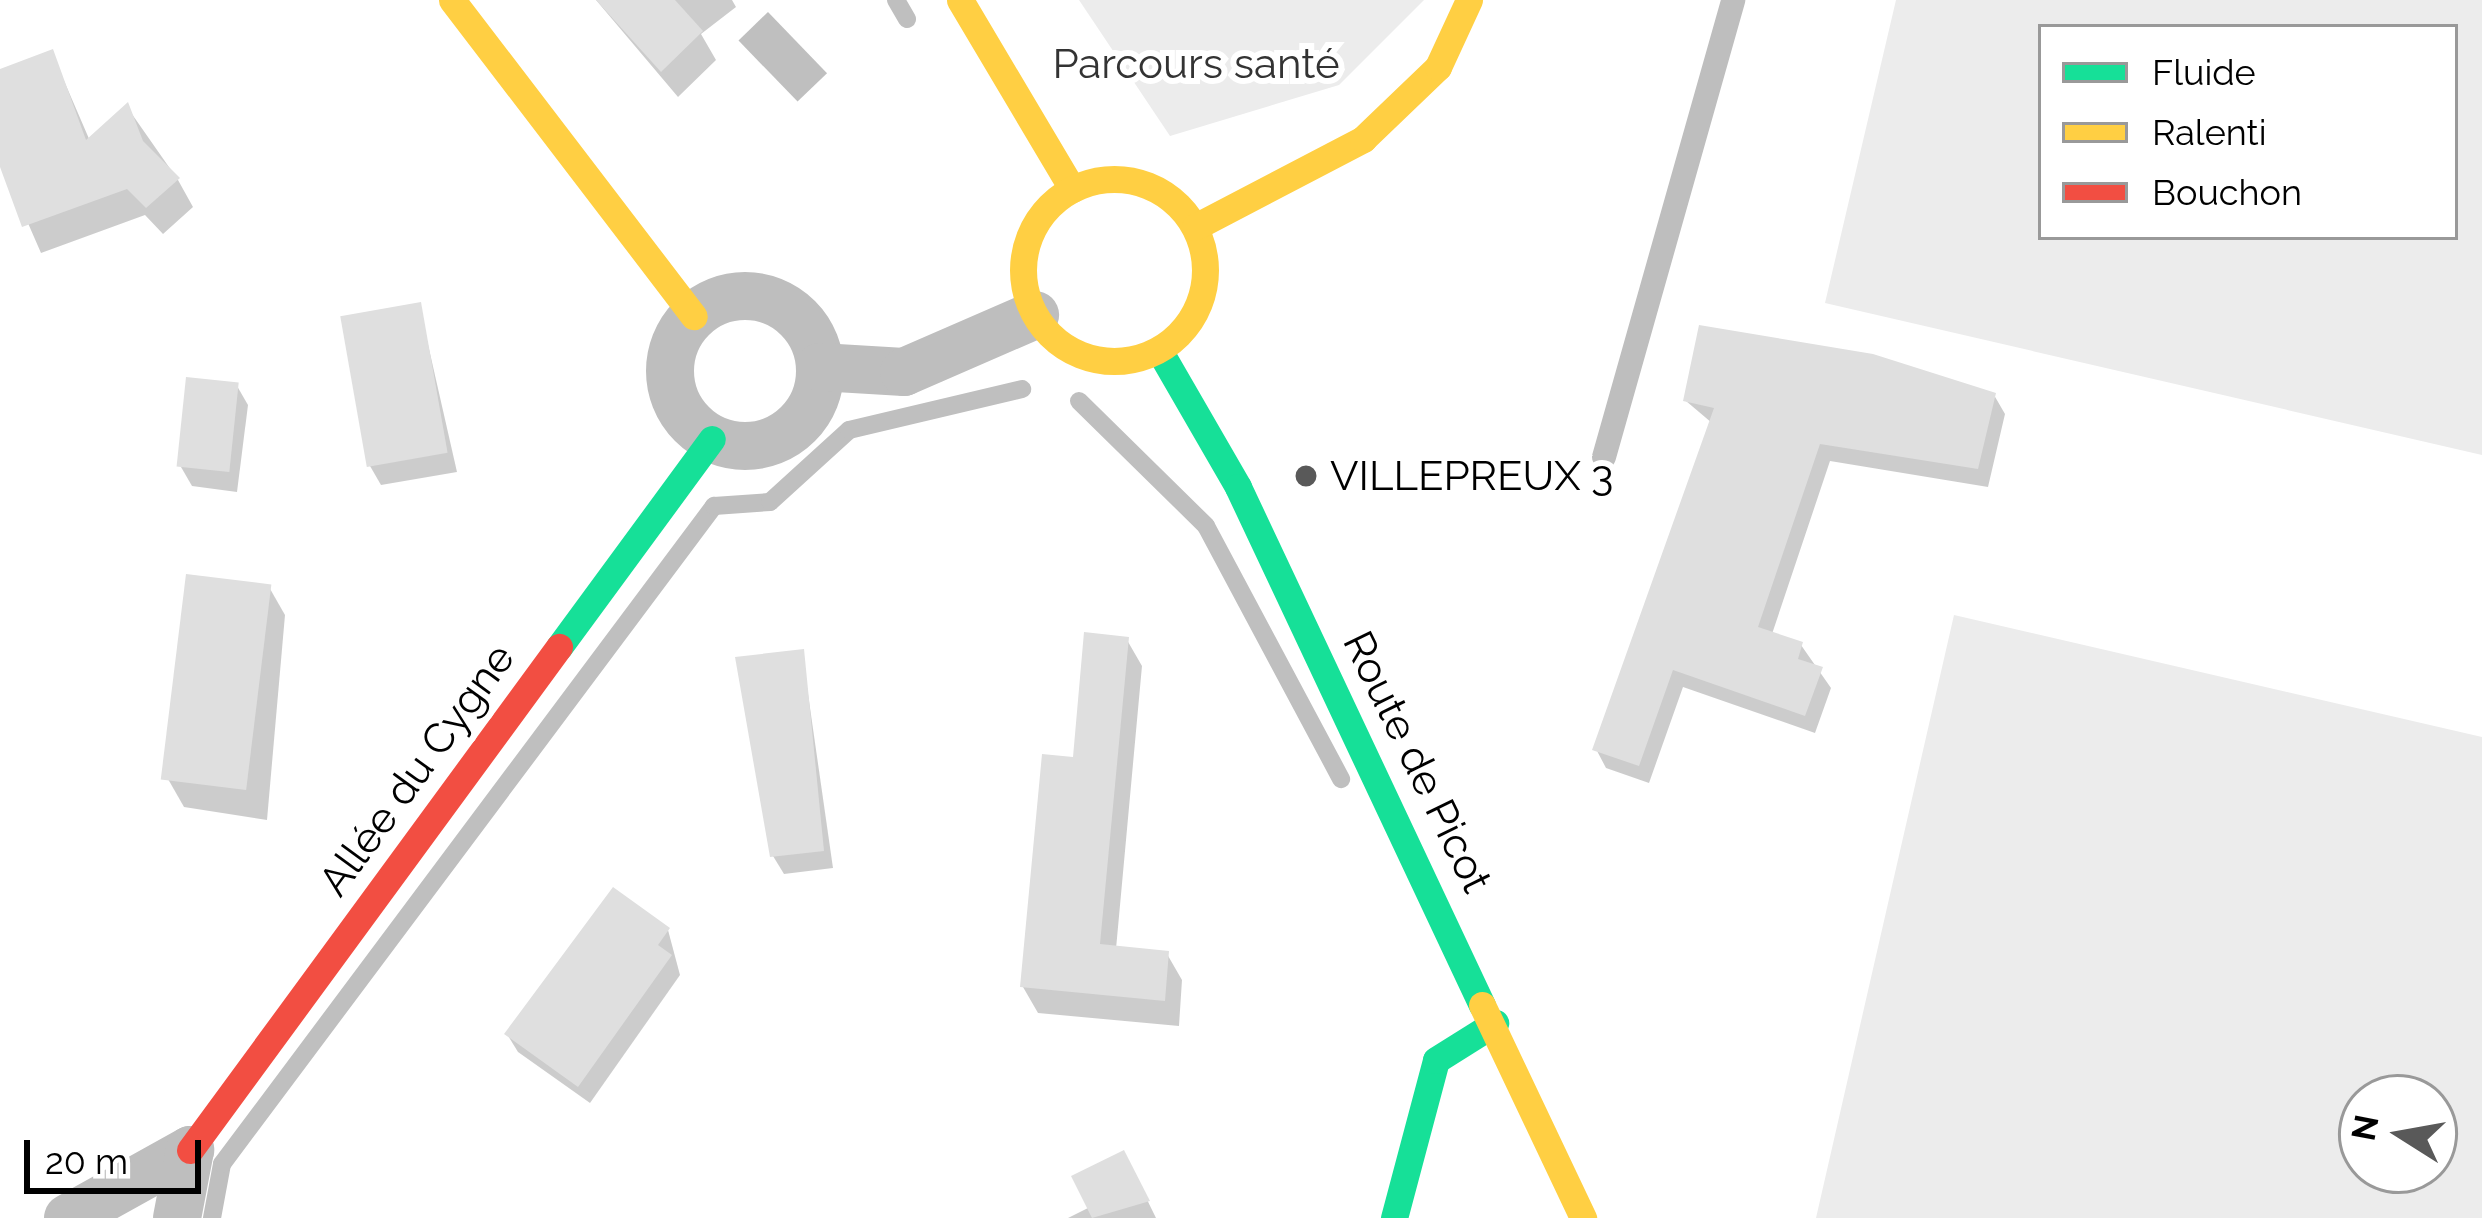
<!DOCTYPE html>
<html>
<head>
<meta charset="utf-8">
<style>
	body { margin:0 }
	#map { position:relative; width:2482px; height:1218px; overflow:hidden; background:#fff; font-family:Raleway,sans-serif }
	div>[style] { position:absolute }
	.green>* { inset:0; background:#ececec }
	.water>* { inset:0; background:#bfbfbf; transform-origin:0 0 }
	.shadow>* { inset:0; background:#0003 }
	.stream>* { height:18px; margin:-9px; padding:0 9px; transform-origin:9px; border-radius:9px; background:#bfbfbf }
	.building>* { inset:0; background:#dfdfdf; transform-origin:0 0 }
	.lane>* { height:24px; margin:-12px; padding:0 12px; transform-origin:12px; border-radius:12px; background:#bebebe }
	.street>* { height:48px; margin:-24px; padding:0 24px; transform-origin:24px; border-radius:24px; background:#bebebe }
	.street>.ring { margin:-24px; padding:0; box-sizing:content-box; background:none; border:48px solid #bebebe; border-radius:50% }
	.fast>* { height:27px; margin:-13.5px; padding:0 13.5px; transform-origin:13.5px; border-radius:13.5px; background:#16e098 }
	.slow>* { height:27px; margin:-13.5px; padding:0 13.5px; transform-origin:13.5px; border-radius:13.5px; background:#ffcf43 }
	.slow>.ring { margin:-13.5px; padding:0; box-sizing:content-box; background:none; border:27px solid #ffcf43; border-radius:50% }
	.jam>* { height:27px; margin:-13.5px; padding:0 13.5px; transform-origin:13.5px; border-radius:13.5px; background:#f24e42 }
	.dots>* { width:33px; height:33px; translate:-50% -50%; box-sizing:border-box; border:6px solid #fff; border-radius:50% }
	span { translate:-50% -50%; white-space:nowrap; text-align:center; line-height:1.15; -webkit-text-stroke:12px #fff; paint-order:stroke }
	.park-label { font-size:42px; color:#333 }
	.poi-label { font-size:42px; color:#000 }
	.left { translate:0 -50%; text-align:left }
	.street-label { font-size:42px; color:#000 }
	.legend { position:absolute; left:2038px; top:24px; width:420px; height:216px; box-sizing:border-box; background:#fff; border:3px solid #999; margin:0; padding:15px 21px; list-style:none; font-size:36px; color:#000 }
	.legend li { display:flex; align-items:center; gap:24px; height:60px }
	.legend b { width:60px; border:3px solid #999 }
	.north { position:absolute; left:2338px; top:1074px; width:120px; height:120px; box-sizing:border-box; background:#fff; border:3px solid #999; border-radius:50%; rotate:281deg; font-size:33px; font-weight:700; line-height:48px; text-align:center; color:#000 }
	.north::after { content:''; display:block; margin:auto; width:42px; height:54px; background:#595959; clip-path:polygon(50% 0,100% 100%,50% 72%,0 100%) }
	.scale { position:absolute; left:24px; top:1140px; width:177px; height:54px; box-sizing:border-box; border:6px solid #000; border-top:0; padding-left:15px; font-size:36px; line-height:42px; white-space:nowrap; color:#000; -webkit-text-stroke:9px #fff; paint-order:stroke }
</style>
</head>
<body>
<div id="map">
	<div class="green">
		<i style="clip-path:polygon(1079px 0,1424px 0,1339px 85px,1170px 136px)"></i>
		<i style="clip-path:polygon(evenodd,1896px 0,2482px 0,2482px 455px,1825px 303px,1896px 0,2455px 27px,2455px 237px,2041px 237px,2041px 27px,2455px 27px)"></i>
		<i style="clip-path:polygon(evenodd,1954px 615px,2482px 737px,2482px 1218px,1816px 1218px,1954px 615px,2434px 1098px,2434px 1170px,2362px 1170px,2362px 1098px,2434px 1098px)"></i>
	</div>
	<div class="water">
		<i style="left:768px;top:12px;width:85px;height:41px;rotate:46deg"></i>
	</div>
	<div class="shadow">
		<i style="clip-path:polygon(596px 0,732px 0,736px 7px,701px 34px,716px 60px,678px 97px)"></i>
		<i style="clip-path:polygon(52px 53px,90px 141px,127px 107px,178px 180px,193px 207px,163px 234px,145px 215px,41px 253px,0 159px,0 72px)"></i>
		<i style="clip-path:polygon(419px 305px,457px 472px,381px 485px,370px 466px)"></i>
		<i style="clip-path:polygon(237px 386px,248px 405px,237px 492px,192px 486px,181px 467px)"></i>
		<i style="clip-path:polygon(1994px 395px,2005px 414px,1988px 487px,1830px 461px,1772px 634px,1801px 645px,1831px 688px,1815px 733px,1683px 687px,1649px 783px,1606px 768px,1596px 749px,1712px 423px,1686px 401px)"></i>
		<i style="clip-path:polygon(269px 587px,285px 615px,267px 820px,184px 807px,168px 779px)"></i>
		<i style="clip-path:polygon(1127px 640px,1142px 666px,1116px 949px,1167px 954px,1182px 980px,1179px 1026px,1038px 1013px,1023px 987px,1075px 760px)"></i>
		<i style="clip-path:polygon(802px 652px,833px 868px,784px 874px,773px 856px)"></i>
		<i style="clip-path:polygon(668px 930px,680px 975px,590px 1103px,518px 1052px,507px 1034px)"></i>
		<i style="clip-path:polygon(1133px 1171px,1156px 1218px,1068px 1218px,1090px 1207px)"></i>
	</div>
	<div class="stream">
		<i style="left:896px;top:0;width:22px;rotate:60deg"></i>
		<i style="left:1079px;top:401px;width:178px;rotate:44.5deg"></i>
		<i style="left:1206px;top:526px;width:287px;rotate:61.9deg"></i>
		<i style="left:212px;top:1218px;width:55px;rotate:-79.5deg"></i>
		<i style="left:222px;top:1164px;width:822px;rotate:-53.21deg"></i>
		<i style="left:714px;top:506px;width:56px;rotate:-4.1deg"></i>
		<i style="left:770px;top:502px;width:107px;rotate:-42.3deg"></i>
		<i style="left:849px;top:430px;width:178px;rotate:-13.3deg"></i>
	</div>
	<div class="building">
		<i style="clip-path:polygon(596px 0,675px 0,703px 31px,661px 72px)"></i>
		<i style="clip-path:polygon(53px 49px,86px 140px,128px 102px,143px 141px,180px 178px,146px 208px,127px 189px,22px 227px,0 167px,0 69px)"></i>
		<i style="left:421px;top:302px;width:153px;height:82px;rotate:80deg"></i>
		<i style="clip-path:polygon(1699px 325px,1873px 354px,1996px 393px,1978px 469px,1820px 444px,1758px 627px,1803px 642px,1798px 659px,1823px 667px,1805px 716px,1673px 670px,1639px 766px,1592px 750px,1714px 408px,1683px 401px)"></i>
		<i style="left:186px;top:377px;width:53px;height:90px;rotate:6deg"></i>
		<i style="left:186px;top:574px;width:86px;height:207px;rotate:7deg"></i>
		<i style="clip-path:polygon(1084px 632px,1129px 637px,1100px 944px,1169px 951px,1165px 1001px,1020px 987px,1042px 754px,1073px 757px)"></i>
		<i style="clip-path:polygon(804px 649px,824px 851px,770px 857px,735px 657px)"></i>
		<i style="clip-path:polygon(613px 887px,670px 928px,658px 945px,672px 955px,578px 1087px,504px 1034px)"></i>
		<i style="clip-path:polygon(1124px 1150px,1150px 1201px,1092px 1218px,1071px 1176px)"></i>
	</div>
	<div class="lane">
		<i style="left:1604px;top:457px;width:475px;rotate:-74.2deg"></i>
	</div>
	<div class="street">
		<i class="ring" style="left:670px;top:296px;width:102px;height:102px"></i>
		<i style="left:820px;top:367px;width:84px;rotate:3.4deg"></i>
		<i style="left:904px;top:372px;width:143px;rotate:-23.5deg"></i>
		<i style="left:68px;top:1218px;width:140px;rotate:-29.1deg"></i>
		<i style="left:190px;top:1150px;width:69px;rotate:100.8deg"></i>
	</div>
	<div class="fast">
		<i style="left:1159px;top:350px;width:158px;rotate:60deg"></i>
		<i style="left:1238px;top:487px;width:573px;rotate:64.78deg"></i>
		<i style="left:559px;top:647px;width:258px;rotate:-53.7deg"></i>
		<i style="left:1394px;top:1218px;width:163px;rotate:-75.1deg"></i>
		<i style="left:1436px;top:1060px;width:70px;rotate:-32.1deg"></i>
	</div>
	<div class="slow">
		<i style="left:452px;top:0;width:398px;rotate:52.6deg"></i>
		<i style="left:960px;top:0;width:220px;rotate:59.3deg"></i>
		<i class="ring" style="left:1023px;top:179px;width:155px;height:155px"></i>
		<i style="left:1195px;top:227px;width:190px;rotate:-27.6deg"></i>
		<i style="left:1363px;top:139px;width:104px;rotate:-43.8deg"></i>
		<i style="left:1438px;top:67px;width:74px;rotate:-65.2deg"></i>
		<i style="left:1482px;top:1005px;width:236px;rotate:64.6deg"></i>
	</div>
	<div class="jam">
		<i style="left:190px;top:1150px;width:624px;rotate:-53.74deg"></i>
	</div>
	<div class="dots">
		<i style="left:1306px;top:476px;background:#595959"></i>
	</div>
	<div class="park-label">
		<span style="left:1196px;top:64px">Parcours santé</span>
	</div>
	<div class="poi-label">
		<span class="left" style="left:1330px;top:476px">VILLEPREUX 3</span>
	</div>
	<div class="street-label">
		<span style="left:1417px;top:762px;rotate:64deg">Route de Picot</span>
		<span style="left:417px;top:770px;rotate:-54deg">Allée du Cygne</span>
	</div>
	<ul class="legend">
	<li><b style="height:15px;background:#16e098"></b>Fluide</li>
	<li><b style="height:15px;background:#ffcf43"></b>Ralenti</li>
	<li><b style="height:15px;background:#f24e42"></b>Bouchon</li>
	</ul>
	<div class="north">N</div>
	<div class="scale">20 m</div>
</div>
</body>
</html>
